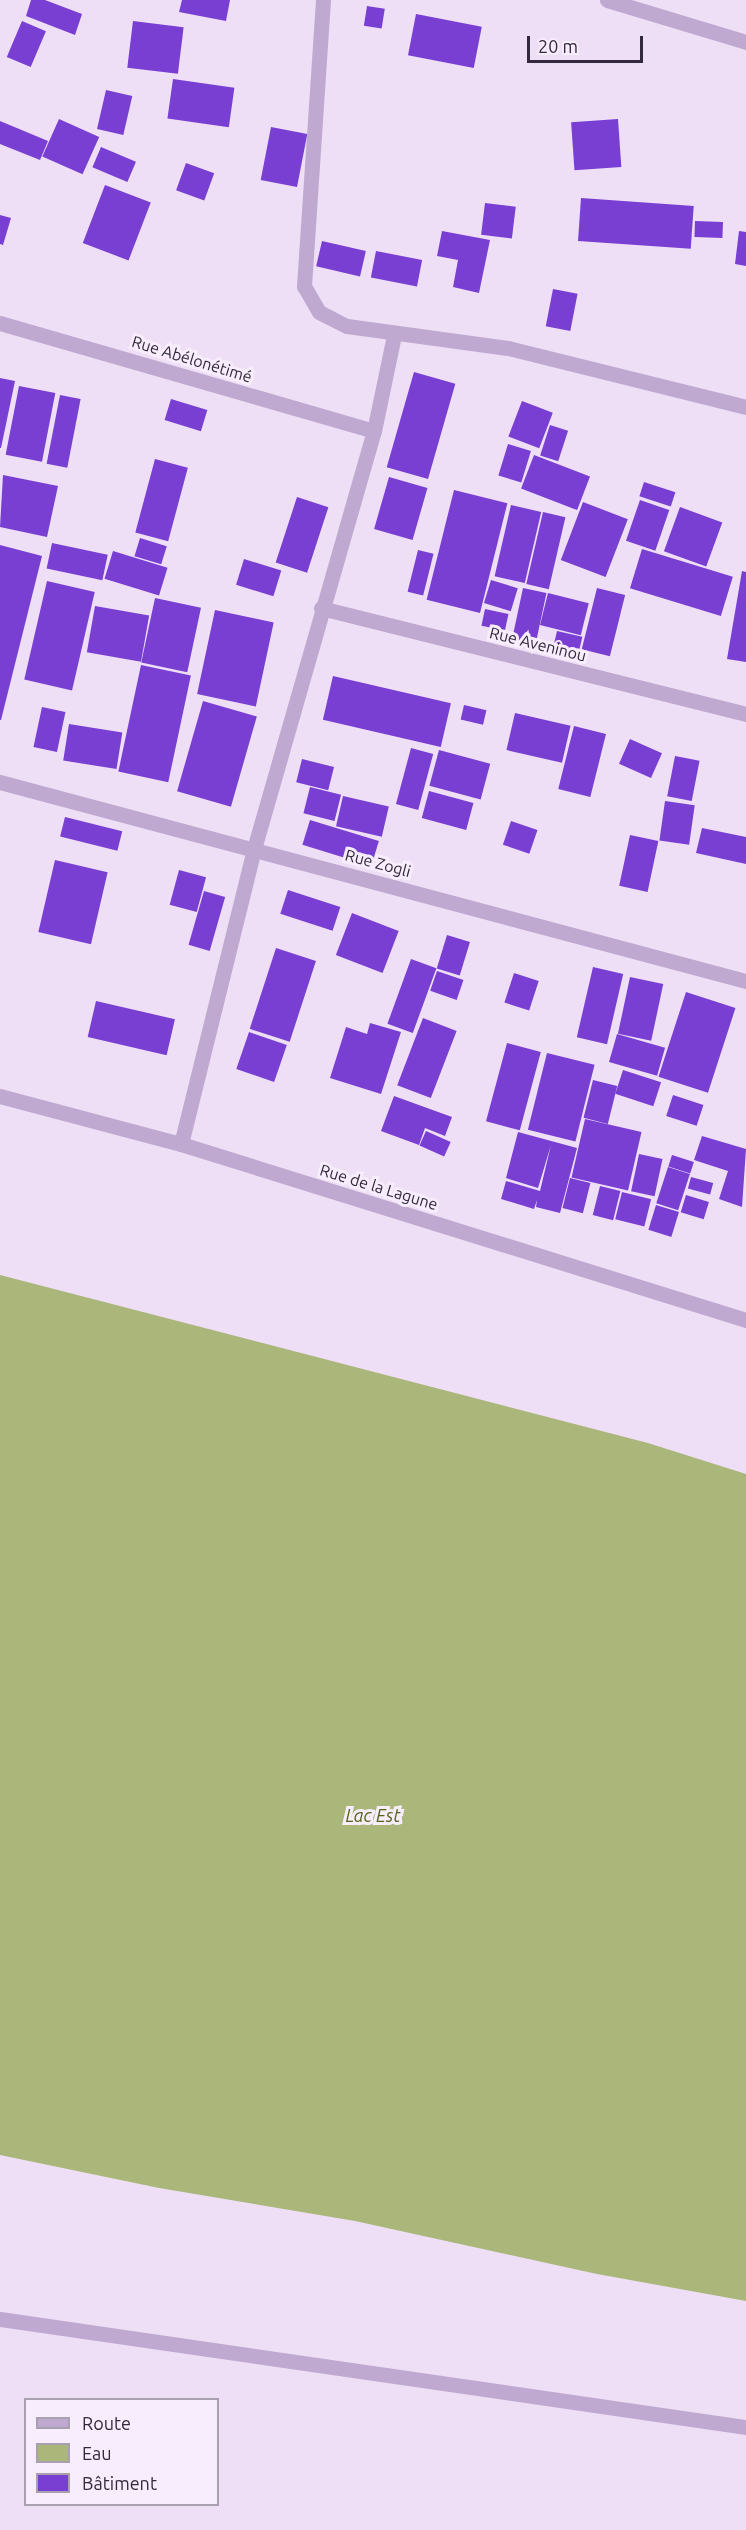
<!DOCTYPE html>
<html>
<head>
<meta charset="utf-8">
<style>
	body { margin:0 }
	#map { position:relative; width:746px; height:2530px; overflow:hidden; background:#eedff6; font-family:Ubuntu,sans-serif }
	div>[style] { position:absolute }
	.water>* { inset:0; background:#abb77a }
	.building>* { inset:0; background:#793fd3; transform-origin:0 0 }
	.minor>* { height:15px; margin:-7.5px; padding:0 7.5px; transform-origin:7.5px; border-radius:7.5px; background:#c0a9d0 }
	span { translate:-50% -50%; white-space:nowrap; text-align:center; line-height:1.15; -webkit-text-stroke:6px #f7edfc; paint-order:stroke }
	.street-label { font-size:16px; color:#32293c }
	.water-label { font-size:18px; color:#546419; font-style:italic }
	.legend { position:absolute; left:24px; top:2398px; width:195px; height:108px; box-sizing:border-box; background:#f7edfc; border:2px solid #a89faf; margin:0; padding:8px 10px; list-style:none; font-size:18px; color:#32293c }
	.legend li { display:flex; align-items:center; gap:12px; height:30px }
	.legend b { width:30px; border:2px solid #a89faf }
	.scale { position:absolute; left:527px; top:36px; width:116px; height:27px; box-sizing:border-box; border:3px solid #32293c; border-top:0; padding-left:8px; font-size:18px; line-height:21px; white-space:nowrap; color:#32293c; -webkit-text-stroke:4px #f7edfc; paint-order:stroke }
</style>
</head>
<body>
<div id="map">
	<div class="water">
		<i style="clip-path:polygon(0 1275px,648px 1443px,746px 1474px,746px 2301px,597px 2274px,355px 2221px,159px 2188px,0 2155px)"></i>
	</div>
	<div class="building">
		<i style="clip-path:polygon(31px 0,45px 0,82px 14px,75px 35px,26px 16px)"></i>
		<i style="clip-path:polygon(182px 0,230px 0,226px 21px,179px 12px)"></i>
		<i style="left:367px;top:6px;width:18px;height:20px;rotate:9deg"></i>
		<i style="left:416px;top:14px;width:67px;height:42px;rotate:11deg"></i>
		<i style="left:22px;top:21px;width:26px;height:39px;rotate:23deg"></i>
		<i style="left:133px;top:21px;width:51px;height:47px;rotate:7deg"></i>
		<i style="left:173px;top:79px;width:62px;height:40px;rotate:8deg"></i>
		<i style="left:106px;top:90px;width:27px;height:40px;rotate:13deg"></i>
		<i style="left:59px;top:119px;width:44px;height:41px;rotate:24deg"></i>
		<i style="left:618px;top:119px;width:48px;height:47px;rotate:86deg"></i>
		<i style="clip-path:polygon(0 121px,48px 141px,40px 160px,0 144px)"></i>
		<i style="left:271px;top:127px;width:37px;height:54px;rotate:11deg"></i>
		<i style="left:101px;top:147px;width:38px;height:22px;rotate:23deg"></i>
		<i style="left:186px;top:163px;width:30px;height:29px;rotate:20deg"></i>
		<i style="left:105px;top:185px;width:49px;height:62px;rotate:21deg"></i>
		<i style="left:581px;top:198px;width:113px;height:43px;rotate:4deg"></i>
		<i style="left:485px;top:203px;width:31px;height:32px;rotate:7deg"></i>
		<i style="clip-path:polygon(0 215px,11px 218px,3px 245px,0 244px)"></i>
		<i style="left:695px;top:221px;width:28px;height:16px;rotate:2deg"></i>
		<i style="clip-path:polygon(442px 231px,490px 240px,479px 293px,453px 287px,458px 260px,437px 256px)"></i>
		<i style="clip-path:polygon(739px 231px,746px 232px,746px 266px,735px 264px)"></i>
		<i style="left:322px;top:241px;width:45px;height:26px;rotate:13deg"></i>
		<i style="left:376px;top:251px;width:47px;height:27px;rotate:11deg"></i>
		<i style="left:553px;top:289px;width:25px;height:38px;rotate:11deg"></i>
		<i style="left:414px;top:372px;width:43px;height:99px;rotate:16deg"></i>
		<i style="clip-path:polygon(0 378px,15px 381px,1px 448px,0 448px)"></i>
		<i style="left:19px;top:386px;width:37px;height:70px;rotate:11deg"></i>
		<i style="left:60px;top:395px;width:21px;height:70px;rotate:11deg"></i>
		<i style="left:171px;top:399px;width:38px;height:22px;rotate:17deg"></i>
		<i style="left:522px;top:401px;width:33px;height:38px;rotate:21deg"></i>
		<i style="left:550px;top:425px;width:19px;height:32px;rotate:18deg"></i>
		<i style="left:508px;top:444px;width:24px;height:33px;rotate:17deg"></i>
		<i style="left:534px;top:455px;width:60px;height:36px;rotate:21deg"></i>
		<i style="left:155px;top:459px;width:34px;height:76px;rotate:15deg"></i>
		<i style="clip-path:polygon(3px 475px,58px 486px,47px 537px,0 527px)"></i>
		<i style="left:389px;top:477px;width:40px;height:54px;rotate:16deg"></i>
		<i style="left:644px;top:482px;width:33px;height:15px;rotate:18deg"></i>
		<i style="left:454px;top:490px;width:55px;height:113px;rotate:14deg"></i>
		<i style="left:297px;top:497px;width:33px;height:69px;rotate:18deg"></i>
		<i style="left:640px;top:500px;width:31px;height:43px;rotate:19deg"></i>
		<i style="left:583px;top:502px;width:48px;height:62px;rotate:21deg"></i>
		<i style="left:511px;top:505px;width:31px;height:73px;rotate:13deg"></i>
		<i style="left:680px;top:507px;width:45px;height:47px;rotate:20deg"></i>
		<i style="left:543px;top:512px;width:23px;height:74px;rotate:13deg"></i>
		<i style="left:140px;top:538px;width:28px;height:19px;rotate:17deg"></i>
		<i style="left:52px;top:543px;width:57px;height:26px;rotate:12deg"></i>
		<i style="clip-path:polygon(0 545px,42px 556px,1px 720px,0 720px)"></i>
		<i style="left:642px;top:549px;width:95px;height:41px;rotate:17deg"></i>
		<i style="left:418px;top:550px;width:16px;height:43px;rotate:14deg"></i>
		<i style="left:113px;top:551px;width:57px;height:29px;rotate:17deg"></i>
		<i style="left:244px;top:559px;width:39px;height:27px;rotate:17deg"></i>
		<i style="clip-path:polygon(742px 571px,746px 572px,746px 662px,727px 659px)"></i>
		<i style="left:491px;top:580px;width:28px;height:24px;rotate:17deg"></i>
		<i style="left:47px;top:581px;width:49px;height:101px;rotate:13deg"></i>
		<i style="left:523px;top:588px;width:24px;height:52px;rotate:12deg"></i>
		<i style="left:597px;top:588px;width:29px;height:63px;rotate:14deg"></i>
		<i style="left:548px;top:593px;width:42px;height:33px;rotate:14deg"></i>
		<i style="left:155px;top:598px;width:47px;height:66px;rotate:12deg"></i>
		<i style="left:95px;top:606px;width:55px;height:47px;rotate:10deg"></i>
		<i style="left:485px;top:609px;width:24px;height:17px;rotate:12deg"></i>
		<i style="left:215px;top:610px;width:60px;height:86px;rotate:12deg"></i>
		<i style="left:557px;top:631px;width:26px;height:14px;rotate:13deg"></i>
		<i style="left:141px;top:665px;width:51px;height:109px;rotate:12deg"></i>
		<i style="left:333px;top:676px;width:121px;height:45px;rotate:13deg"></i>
		<i style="left:203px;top:701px;width:56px;height:94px;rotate:16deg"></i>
		<i style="left:464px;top:705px;width:23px;height:15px;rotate:13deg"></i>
		<i style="left:42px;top:707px;width:24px;height:41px;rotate:12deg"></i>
		<i style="left:515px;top:713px;width:57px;height:38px;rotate:13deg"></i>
		<i style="left:69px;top:724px;width:54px;height:37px;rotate:9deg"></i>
		<i style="left:574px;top:726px;width:33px;height:65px;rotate:14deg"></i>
		<i style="left:630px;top:739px;width:35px;height:27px;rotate:24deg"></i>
		<i style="left:411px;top:748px;width:23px;height:58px;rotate:15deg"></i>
		<i style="left:439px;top:750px;width:53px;height:37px;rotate:15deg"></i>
		<i style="left:675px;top:756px;width:25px;height:41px;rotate:11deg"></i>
		<i style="left:302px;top:759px;width:33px;height:24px;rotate:14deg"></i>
		<i style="left:310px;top:787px;width:32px;height:27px;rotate:14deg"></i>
		<i style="left:429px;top:791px;width:46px;height:28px;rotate:15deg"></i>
		<i style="left:343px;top:796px;width:47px;height:31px;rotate:13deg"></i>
		<i style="left:665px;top:801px;width:30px;height:40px;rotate:8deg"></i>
		<i style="left:65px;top:817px;width:59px;height:20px;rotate:14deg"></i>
		<i style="left:310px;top:820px;width:72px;height:26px;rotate:17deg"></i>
		<i style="left:511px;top:821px;width:28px;height:25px;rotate:19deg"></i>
		<i style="clip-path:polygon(702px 828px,746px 837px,746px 864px,696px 853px)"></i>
		<i style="left:630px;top:835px;width:29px;height:52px;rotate:12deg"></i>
		<i style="left:55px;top:860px;width:54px;height:74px;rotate:13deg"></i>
		<i style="left:179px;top:870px;width:28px;height:36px;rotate:15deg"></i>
		<i style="left:288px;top:890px;width:55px;height:25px;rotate:18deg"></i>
		<i style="left:204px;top:891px;width:22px;height:56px;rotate:16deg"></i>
		<i style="left:352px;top:913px;width:50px;height:45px;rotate:21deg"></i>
		<i style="left:447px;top:935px;width:24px;height:35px;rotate:17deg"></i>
		<i style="left:276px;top:948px;width:42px;height:85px;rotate:18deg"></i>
		<i style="left:411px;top:959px;width:27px;height:69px;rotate:20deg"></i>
		<i style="left:593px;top:967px;width:31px;height:72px;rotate:13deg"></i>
		<i style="left:437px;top:971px;width:28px;height:21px;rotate:19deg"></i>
		<i style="left:514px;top:973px;width:26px;height:31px;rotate:18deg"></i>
		<i style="left:630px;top:977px;width:34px;height:58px;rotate:12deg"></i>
		<i style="left:686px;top:992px;width:52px;height:89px;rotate:18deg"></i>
		<i style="left:96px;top:1001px;width:81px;height:37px;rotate:13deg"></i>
		<i style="left:423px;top:1018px;width:36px;height:72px;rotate:21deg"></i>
		<i style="clip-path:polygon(370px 1023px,401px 1032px,381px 1094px,330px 1078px,346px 1027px,367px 1034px)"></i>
		<i style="left:249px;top:1032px;width:40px;height:39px;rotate:19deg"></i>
		<i style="left:617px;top:1034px;width:50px;height:29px;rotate:16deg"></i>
		<i style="left:507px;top:1043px;width:35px;height:81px;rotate:15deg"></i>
		<i style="left:547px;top:1053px;width:49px;height:79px;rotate:14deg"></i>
		<i style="left:623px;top:1070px;width:40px;height:25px;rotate:18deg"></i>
		<i style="left:593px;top:1080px;width:25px;height:39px;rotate:14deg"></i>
		<i style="left:673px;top:1095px;width:32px;height:22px;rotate:18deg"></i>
		<i style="clip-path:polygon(394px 1096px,452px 1117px,445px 1136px,425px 1128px,419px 1145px,381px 1131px)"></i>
		<i style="left:585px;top:1119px;width:58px;height:60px;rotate:13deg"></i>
		<i style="left:426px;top:1131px;width:27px;height:16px;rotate:24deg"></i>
		<i style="clip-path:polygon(518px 1132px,577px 1148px,560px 1213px,536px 1207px,537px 1200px,534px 1209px,501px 1199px,506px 1181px,540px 1191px,551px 1145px,538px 1188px,506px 1178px)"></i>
		<i style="clip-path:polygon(702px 1136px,746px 1149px,742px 1207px,719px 1199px,728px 1171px,694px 1160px)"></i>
		<i style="left:639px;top:1154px;width:24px;height:38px;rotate:12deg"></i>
		<i style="left:672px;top:1155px;width:23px;height:12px;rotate:18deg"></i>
		<i style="left:668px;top:1167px;width:23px;height:38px;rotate:18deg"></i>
		<i style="left:691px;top:1177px;width:23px;height:12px;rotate:15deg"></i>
		<i style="left:570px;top:1178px;width:21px;height:31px;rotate:14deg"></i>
		<i style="left:600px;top:1186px;width:21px;height:30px;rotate:14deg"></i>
		<i style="left:622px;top:1192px;width:30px;height:28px;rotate:14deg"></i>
		<i style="left:686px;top:1195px;width:24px;height:18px;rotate:17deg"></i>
		<i style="left:656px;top:1205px;width:24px;height:26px;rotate:17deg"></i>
	</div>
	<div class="minor">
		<i style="left:323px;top:0;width:287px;rotate:93.8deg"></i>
		<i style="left:304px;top:286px;width:30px;rotate:60deg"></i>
		<i style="left:319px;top:312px;width:31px;rotate:27deg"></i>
		<i style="left:347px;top:326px;width:162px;rotate:7.8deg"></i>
		<i style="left:508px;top:348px;width:245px;rotate:13.9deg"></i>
		<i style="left:607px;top:0;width:145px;rotate:16.8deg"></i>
		<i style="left:0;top:323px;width:389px;rotate:16.1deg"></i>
		<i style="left:321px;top:608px;width:438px;rotate:14deg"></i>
		<i style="left:0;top:782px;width:772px;rotate:14.94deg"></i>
		<i style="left:0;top:1096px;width:187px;rotate:14.9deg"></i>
		<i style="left:181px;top:1144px;width:592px;rotate:17.3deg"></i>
		<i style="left:181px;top:1144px;width:304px;rotate:-76.1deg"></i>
		<i style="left:254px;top:849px;width:435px;rotate:-74deg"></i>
		<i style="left:374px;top:431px;width:98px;rotate:-78.2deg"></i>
		<i style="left:0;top:2319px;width:754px;rotate:8.24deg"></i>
	</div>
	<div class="street-label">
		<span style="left:192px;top:359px;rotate:17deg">Rue Abélonétimé</span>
		<span style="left:538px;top:644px;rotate:14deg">Rue Aveninou</span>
		<span style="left:378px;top:863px;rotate:15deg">Rue Zogli</span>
		<span style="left:379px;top:1187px;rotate:17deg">Rue de la Lagune</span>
	</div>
	<div class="water-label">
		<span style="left:373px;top:1815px">Lac Est</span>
	</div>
	<ul class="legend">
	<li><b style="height:8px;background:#c0a9d0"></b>Route</li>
	<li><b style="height:16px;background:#abb77a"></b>Eau</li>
	<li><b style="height:16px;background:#793fd3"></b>Bâtiment</li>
	</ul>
	<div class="scale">20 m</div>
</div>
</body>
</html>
